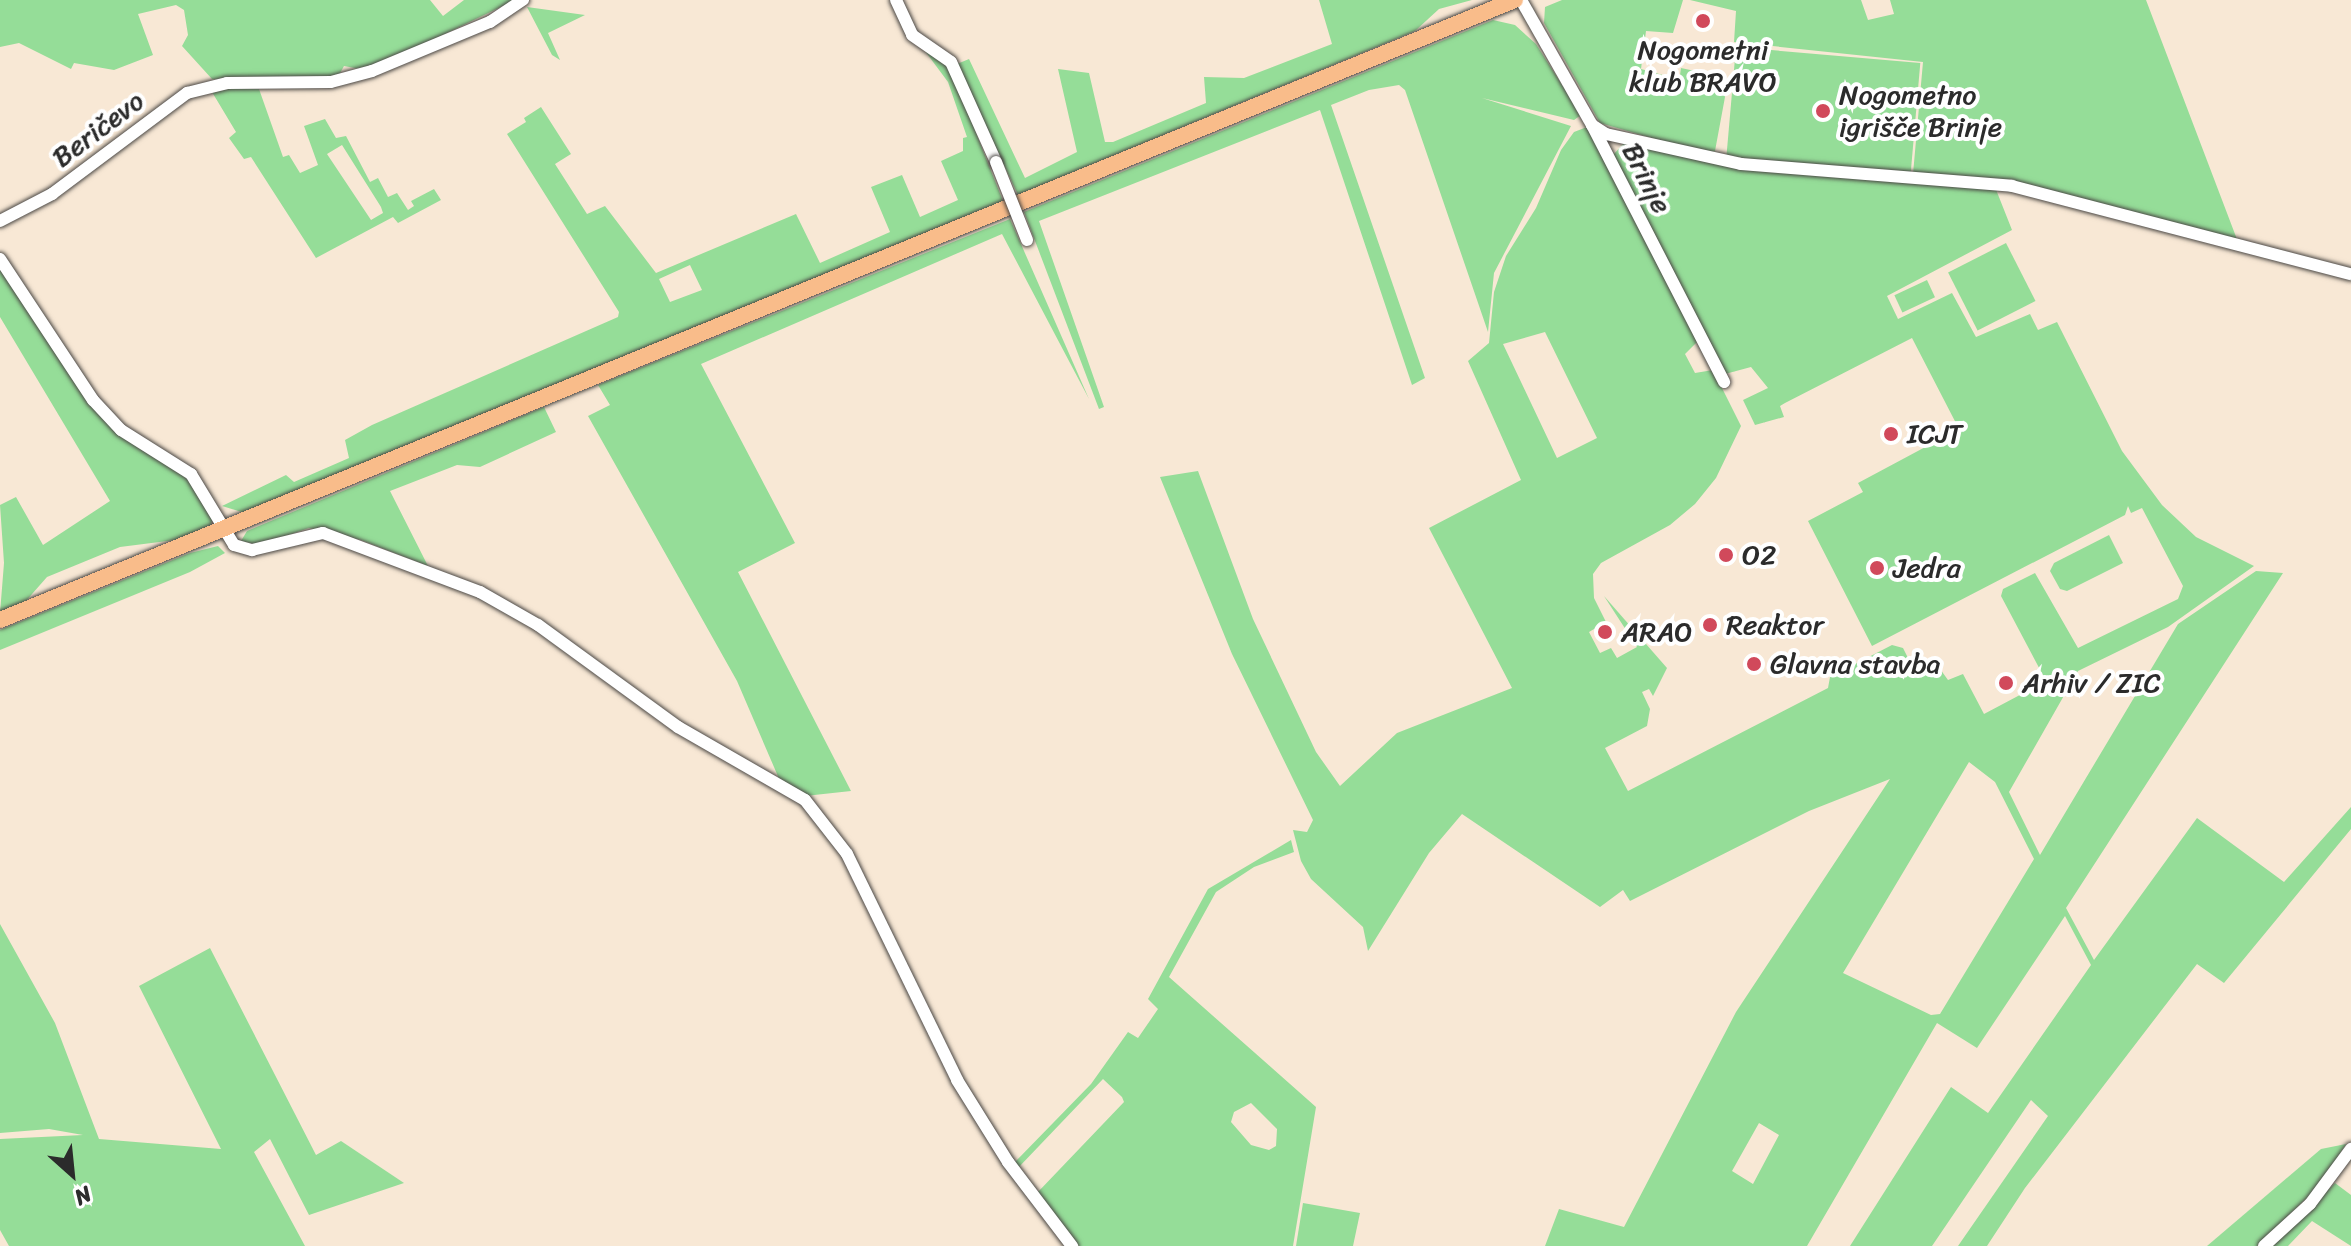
<!DOCTYPE html>
<html>
<head>
<meta charset="utf-8">
<style>
	body { margin:0 }
	#map { position:relative; width:2351px; height:1246px; overflow:hidden; background:#f8e8d5; font-family:Sriracha,sans-serif }
	div>[style] { position:absolute }
	.green>* { inset:0; background:#95dd98; transform-origin:0 0 }
	.roads { filter:drop-shadow(0 0 2px #4a4744) drop-shadow(0 0 2px #4a4744) }
	.minor>* { height:12px; margin:-6px; padding:0 6px; transform-origin:6px; border-radius:6px; background:#fff }
	.major>* { height:16px; margin:-8px; padding:0 8px; transform-origin:8px; border-radius:8px; background:#f9bc8a }
	.bridges { filter:drop-shadow(0 0 2px #4a4744) drop-shadow(0 0 2px #4a4744) }
	.minor-bridge>* { height:12px; margin:-6px; padding:0 6px; transform-origin:6px; border-radius:6px; background:#fff }
	.dots>* { width:22px; height:22px; translate:-50% -50%; box-sizing:border-box; border:4px solid #fff; border-radius:50% }
	span { translate:-50% -50%; white-space:nowrap; text-align:center; line-height:1.15; -webkit-text-stroke:8px #fff; paint-order:stroke }
	.poi-label { font-size:28px; color:#2b2b2b }
	.left { translate:0 -50%; text-align:left }
	.street-label { font-size:28px; color:#2b2b2b }
	.north { position:absolute; left:32px; top:1134px; width:80px; height:80px; -webkit-text-stroke:6px #fff; paint-order:stroke; rotate:153deg; font-size:22px; font-weight:700; line-height:32px; text-align:center; color:#2b2b2b }
	.north::after { content:''; display:block; margin:auto; width:28px; height:36px; background:#2b2b2b; clip-path:polygon(50% 0,100% 100%,50% 72%,0 100%) }
</style>
</head>
<body>
<div id="map">
	<div class="green">
		<i style="clip-path:polygon(0 0,430px 0,443px 16px,464px 0,515px 0,387px 62px,360px 69px,344px 66px,339px 75px,307px 81px,212px 79px,182px 46px,188px 35px,184px 10px,176px 5px,138px 14px,153px 55px,114px 70px,74px 63px,71px 69px,19px 43px,0 47px)"></i>
		<i style="clip-path:polygon(1319px 0,1472px 0,1439px 9px,1415px 31px,1018px 195px,957px 64px,969px 59px,1025px 178px,1077px 152px,1058px 69px,1089px 73px,1105px 142px,1113px 142px,1206px 103px,1204px 77px,1244px 78px,1332px 44px)"></i>
		<i style="clip-path:polygon(1562px 0,1683px 0,1673px 33px,1646px 31px,1641px 69px,1670px 77px,1670px 84px,1679px 82px,1681px 68px,1718px 76px,1725px 97px,1715px 151px,1707px 154px,1600px 123px,1544px 23px,1545px 7px)"></i>
		<i style="clip-path:polygon(1690px 0,1861px 0,1868px 20px,1894px 14px,1890px 0,2146px 0,2238px 242px,2118px 208px,1913px 174px,1923px 62px,1734px 42px,1736px 11px)"></i>
		<i style="clip-path:polygon(527px 7px,585px 15px,548px 33px,560px 60px,552px 55px)"></i>
		<i style="clip-path:polygon(1493px 20px,1515px 25px,1536px 44px,1581px 115px,1574px 120px,1482px 98px,1571px 126px,1494px 273px,1488px 332px,1405px 90px,1399px 85px,1369px 90px,1331px 105px,1425px 378px,1412px 385px,1320px 110px,1039px 221px,1104px 407px,1099px 409px,1024px 212px)"></i>
		<i style="clip-path:polygon(evenodd,922px 47px,951px 70px,1003px 201px,245px 513px,222px 506px,286px 475px,294px 482px,349px 458px,345px 440px,372px 425px,618px 317px,619px 312px,507px 134px,526px 122px,524px 118px,541px 107px,571px 154px,555px 164px,587px 214px,605px 206px,656px 273px,796px 214px,820px 263px,890px 232px,871px 187px,902px 175px,920px 217px,958px 200px,941px 161px,963px 151px,963px 138px,967px 137px,948px 82px,922px 47px,690px 265px,702px 290px,670px 302px,659px 279px,690px 265px)"></i>
		<i style="left:1736px;top:47px;width:185px;height:111px;rotate:5deg"></i>
		<i style="clip-path:polygon(evenodd,235px 88px,259px 89px,283px 157px,289px 155px,300px 173px,318px 165px,304px 126px,325px 119px,336px 138px,346px 136px,370px 182px,378px 178px,388px 197px,397px 193px,408px 210px,414px 206px,411px 201px,434px 189px,441px 200px,398px 223px,393px 217px,316px 258px,251px 157px,244px 159px,229px 138px,236px 132px,212px 92px,235px 88px,342px 145px,381px 207px,383px 213px,371px 220px,327px 154px,342px 145px)"></i>
		<i style="clip-path:polygon(evenodd,1587px 127px,1698px 341px,1685px 354px,1695px 373px,1713px 370px,1741px 426px,1716px 478px,1695px 504px,1670px 525px,1601px 563px,1593px 574px,1594px 598px,1606px 622px,1589px 632px,1600px 653px,1611px 648px,1617px 658px,1637px 647px,1604px 596px,1667px 668px,1653px 696px,1649px 689px,1642px 692px,1650px 709px,1647px 726px,1605px 748px,1628px 791px,1828px 688px,1830px 677px,1892px 645px,1903px 648px,1915px 672px,1935px 662px,1948px 680px,1963px 674px,1984px 714px,2046px 681px,2001px 596px,2003px 589px,2035px 573px,2078px 648px,2178px 599px,2183px 586px,2142px 508px,2131px 513px,2128px 506px,2125px 515px,1872px 646px,1808px 521px,1863px 492px,1858px 483px,1959px 429px,1912px 338px,1785px 403px,1780px 406px,1784px 417px,1755px 425px,1743px 400px,1768px 388px,1751px 367px,1725px 374px,1613px 155px,1624px 143px,1715px 164px,1995px 187px,2012px 230px,1887px 296px,1898px 319px,1952px 293px,1976px 337px,2030px 314px,2038px 330px,2057px 322px,2122px 451px,2162px 505px,2196px 537px,2254px 566px,2168px 627px,2078px 671px,2009px 792px,2040px 855px,2178px 624px,2256px 571px,2283px 573px,2066px 908px,2094px 960px,2197px 818px,2284px 882px,2351px 807px,2351px 829px,2224px 983px,2197px 964px,2025px 1188px,1987px 1246px,1958px 1246px,2048px 1116px,2031px 1100px,1932px 1246px,1850px 1246px,1951px 1087px,1988px 1113px,2091px 965px,2065px 916px,1977px 1048px,1937px 1023px,1807px 1246px,1545px 1246px,1559px 1209px,1624px 1227px,1736px 1012px,1890px 779px,1809px 811px,1630px 901px,1623px 890px,1600px 907px,1462px 814px,1429px 853px,1368px 951px,1363px 927px,1311px 879px,1301px 861px,1293px 830px,1307px 832px,1313px 820px,1232px 654px,1160px 477px,1198px 471px,1253px 619px,1316px 752px,1340px 786px,1397px 733px,1512px 688px,1429px 528px,1521px 480px,1468px 361px,1489px 343px,1494px 292px,1506px 256px,1536px 208px,1561px 150px,1574px 132px,1587px 127px,1545px 332px,1597px 438px,1557px 458px,1503px 344px,1545px 332px,1587px 127px,1969px 762px,1995px 782px,2034px 859px,1940px 1014px,1931px 1015px,1843px 973px,1969px 762px,1587px 127px,1759px 1123px,1779px 1135px,1753px 1184px,1732px 1171px,1759px 1123px)"></i>
		<i style="clip-path:polygon(1010px 219px,1089px 399px,1002px 234px,701px 364px,795px 543px,738px 572px,851px 791px,805px 796px,780px 781px,737px 681px,588px 416px,610px 405px,598px 385px)"></i>
		<i style="left:2006px;top:243px;width:65px;height:65px;rotate:63deg"></i>
		<i style="clip-path:polygon(0 265px,89px 402px,190px 480px,213px 518px,210px 526px,183px 539px,120px 547px,47px 577px,25px 602px,0 613px,4px 563px,0 505px,16px 497px,43px 545px,110px 501px,0 317px)"></i>
		<i style="left:1927px;top:280px;width:19px;height:36px;rotate:65deg"></i>
		<i style="clip-path:polygon(544px 407px,556px 432px,480px 467px,457px 465px,390px 491px,428px 566px,361px 540px,309px 528px,259px 545px,241px 541px,247px 531px)"></i>
		<i style="clip-path:polygon(2109px 535px,2123px 563px,2067px 591px,2060px 589px,2050px 571px,2054px 563px)"></i>
		<i style="clip-path:polygon(218px 546px,225px 553px,190px 572px,0 650px,0 630px,190px 553px)"></i>
		<i style="clip-path:polygon(evenodd,1291px 840px,1294px 852px,1254px 867px,1216px 892px,1169px 977px,1316px 1107px,1293px 1246px,1079px 1246px,1037px 1193px,1124px 1102px,1122px 1097px,1103px 1079px,1018px 1168px,1014px 1163px,1091px 1084px,1128px 1032px,1138px 1038px,1158px 1009px,1148px 999px,1208px 889px,1291px 840px,1251px 1103px,1277px 1129px,1276px 1146px,1269px 1150px,1251px 1145px,1231px 1122px,1234px 1112px,1251px 1103px)"></i>
		<i style="clip-path:polygon(0 924px,55px 1023px,99px 1139px,221px 1149px,139px 986px,210px 948px,316px 1155px,341px 1141px,404px 1183px,309px 1215px,270px 1139px,254px 1152px,305px 1246px,9px 1246px,0 1230px,0 1139px,83px 1135px,49px 1129px,0 1133px)"></i>
		<i style="clip-path:polygon(2346px 1144px,2320px 1185px,2257px 1246px,2207px 1246px,2321px 1149px)"></i>
		<i style="clip-path:polygon(2335px 1183px,2351px 1195px,2351px 1246px,2312px 1221px,2288px 1246px,2272px 1246px)"></i>
		<i style="clip-path:polygon(1303px 1203px,1360px 1213px,1353px 1246px,1296px 1246px)"></i>
	</div>
	<div class="roads">
		<div class="minor">
			<i style="left:896px;top:0;width:38px;rotate:65deg"></i>
			<i style="left:912px;top:35px;width:47px;rotate:34.7deg"></i>
			<i style="left:951px;top:62px;width:110px;rotate:65.8deg"></i>
			<i style="left:1521px;top:0;width:144px;rotate:60.4deg"></i>
			<i style="left:1592px;top:125px;width:289px;rotate:62.8deg"></i>
			<i style="left:1592px;top:125px;width:17px;rotate:33deg"></i>
			<i style="left:1606px;top:134px;width:138px;rotate:12.5deg"></i>
			<i style="left:1741px;top:164px;width:272px;rotate:4.6deg"></i>
			<i style="left:2012px;top:186px;width:350px;rotate:14.6deg"></i>
			<i style="left:0;top:221px;width:59px;rotate:-27.4deg"></i>
			<i style="left:52px;top:194px;width:169px;rotate:-36.8deg"></i>
			<i style="left:187px;top:93px;width:41px;rotate:-14deg"></i>
			<i style="left:227px;top:83px;width:104px;rotate:-0.6deg"></i>
			<i style="left:331px;top:82px;width:42px;rotate:-15deg"></i>
			<i style="left:372px;top:71px;width:128px;rotate:-22.6deg"></i>
			<i style="left:490px;top:22px;width:40px;rotate:-34deg"></i>
			<i style="left:0;top:259px;width:169px;rotate:56.6deg"></i>
			<i style="left:93px;top:400px;width:41px;rotate:47deg"></i>
			<i style="left:121px;top:430px;width:83px;rotate:32.2deg"></i>
			<i style="left:191px;top:474px;width:83px;rotate:58.8deg"></i>
			<i style="left:234px;top:545px;width:19px;rotate:16deg"></i>
			<i style="left:252px;top:550px;width:73px;rotate:-13.5deg"></i>
			<i style="left:323px;top:533px;width:168px;rotate:20.6deg"></i>
			<i style="left:480px;top:592px;width:67px;rotate:29.6deg"></i>
			<i style="left:538px;top:625px;width:173px;rotate:36.1deg"></i>
			<i style="left:678px;top:727px;width:146px;rotate:29.9deg"></i>
			<i style="left:805px;top:800px;width:68px;rotate:52.1deg"></i>
			<i style="left:847px;top:854px;width:251px;rotate:64deg"></i>
			<i style="left:957px;top:1080px;width:97px;rotate:58.1deg"></i>
			<i style="left:1008px;top:1162px;width:106px;rotate:52.7deg"></i>
			<i style="left:2264px;top:1246px;width:62px;rotate:-42.4deg"></i>
			<i style="left:2310px;top:1204px;width:69px;rotate:-53.3deg"></i>
		</div>
		<div class="major">
			<i style="left:0;top:620px;width:1637px;rotate:-22.26deg"></i>
		</div>
	</div>
	<div class="bridges">
		<div class="minor-bridge">
			<i style="left:996px;top:162px;width:84px;rotate:68.3deg"></i>
		</div>
	</div>
	<div class="dots">
		<i style="left:1703px;top:21px;background:#d1495b"></i>
		<i style="left:1823px;top:111px;background:#d1495b"></i>
		<i style="left:1891px;top:434px;background:#d1495b"></i>
		<i style="left:1726px;top:555px;background:#d1495b"></i>
		<i style="left:1877px;top:568px;background:#d1495b"></i>
		<i style="left:1710px;top:625px;background:#d1495b"></i>
		<i style="left:1605px;top:632px;background:#d1495b"></i>
		<i style="left:1754px;top:664px;background:#d1495b"></i>
		<i style="left:2006px;top:683px;background:#d1495b"></i>
	</div>
	<div class="poi-label">
		<span style="left:1703px;top:66px">Nogometni<br>klub BRAVO</span>
		<span class="left" style="left:1839px;top:111px">Nogometno<br>igrišče Brinje</span>
		<span class="left" style="left:1907px;top:434px">ICJT</span>
		<span class="left" style="left:1742px;top:555px">O2</span>
		<span class="left" style="left:1893px;top:568px">Jedra</span>
		<span class="left" style="left:1726px;top:625px">Reaktor</span>
		<span class="left" style="left:1621px;top:632px">ARAO</span>
		<span class="left" style="left:1770px;top:664px">Glavna stavba</span>
		<span class="left" style="left:2022px;top:683px">Arhiv / ZIC</span>
	</div>
	<div class="street-label">
		<span style="left:98px;top:129px;rotate:-37deg">Beričevo</span>
		<span style="left:1647px;top:178px;rotate:63deg">Brinje</span>
	</div>
	<div class="north">N</div>
</div>
</body>
</html>
